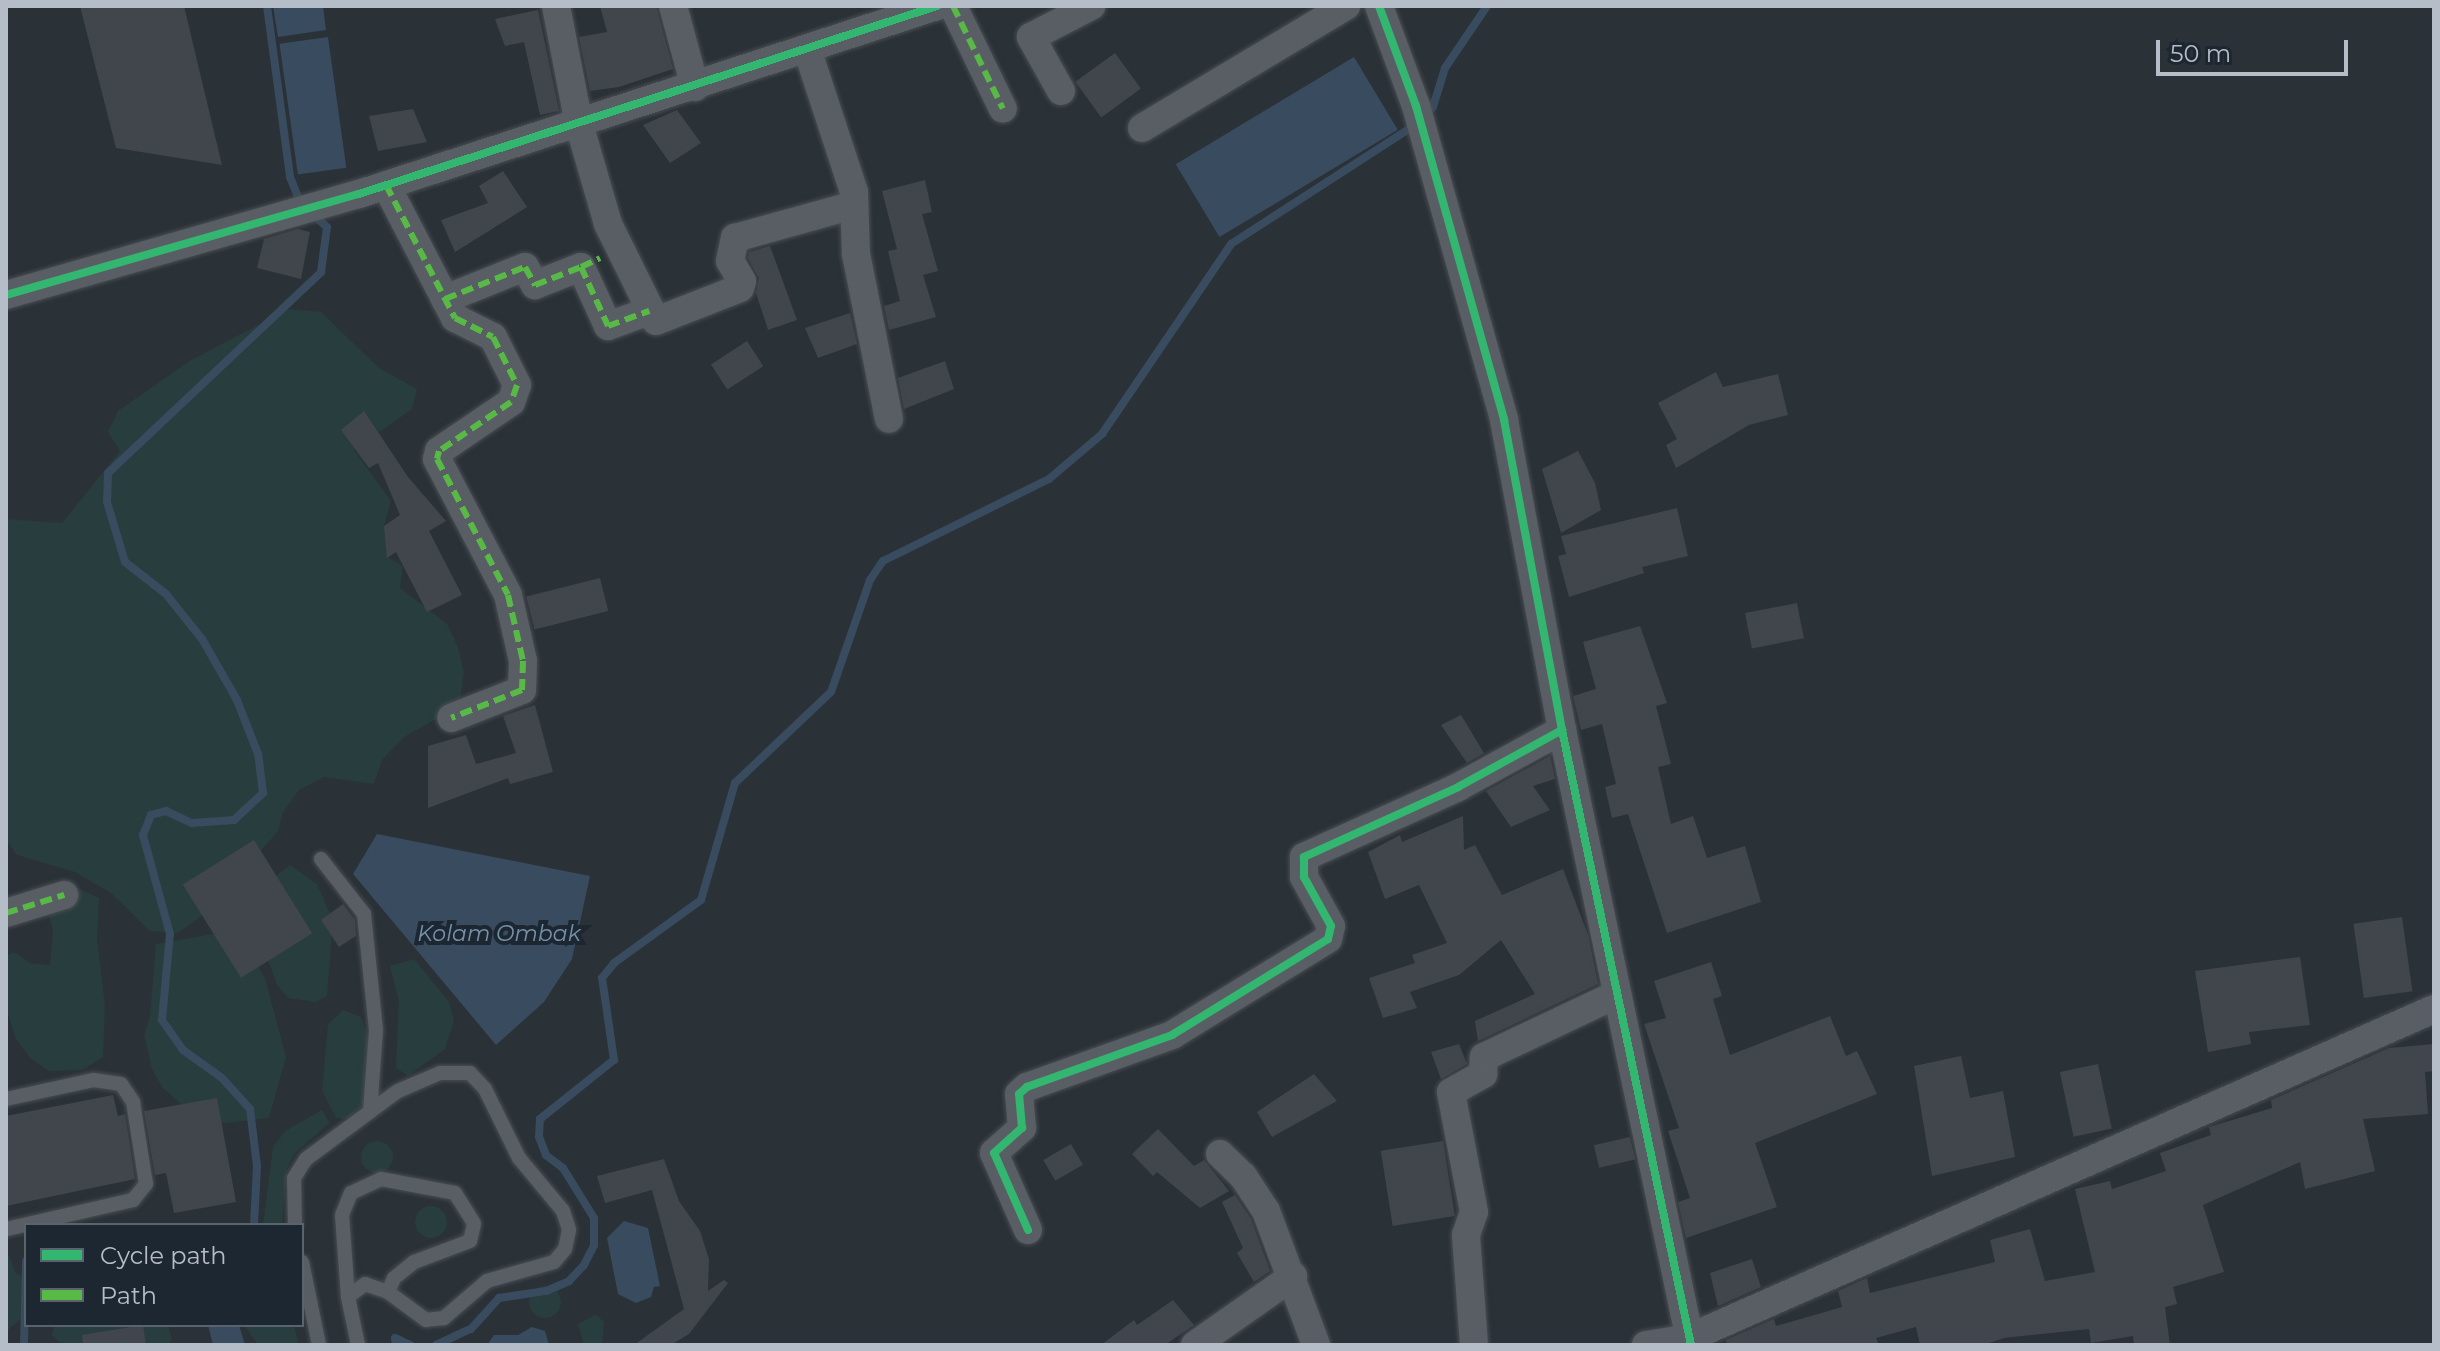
<!DOCTYPE html>
<html>
<head>
<meta charset="utf-8">
<style>
	body { margin:0 }
	#map { position:relative; width:2440px; height:1351px; overflow:hidden; background:#2a3137; font-family:Montserrat,sans-serif }
	div>[style] { position:absolute }
	.green>* { inset:0; background:#283d3d }
	.round { border-radius:50% }
	.water>* { inset:0; background:#384b5f; transform-origin:0 0 }
	.stream>* { height:8px; margin:-4px; padding:0 4px; transform-origin:4px; border-radius:4px; background:#384b5f }
	.building>* { inset:0; background:#41464c; transform-origin:0 0 }
	.roads { filter:drop-shadow(0 0 2px #484d51) drop-shadow(0 0 2px #484d51) }
	.service>* { height:14px; margin:-7px; padding:0 7px; transform-origin:7px; border-radius:7px; background:#595e65 }
	.minor>* { height:28px; margin:-14px; padding:0 14px; transform-origin:14px; border-radius:14px; background:#595e65 }
	.quiet>* { height:6px; margin-top:-3px; transform-origin:0; background:repeating-linear-gradient(90deg,#58b947 0 12px,transparent 0 18px) }
	.cycleway>* { height:8px; margin:-4px; padding:0 4px; transform-origin:4px; border-radius:4px; background:#33b770 }
	span { translate:-50% -50%; white-space:nowrap; text-align:center; line-height:1.15; -webkit-text-stroke:8px #1d2731; paint-order:stroke }
	.water-label { font-size:22px; color:#7691aa; font-style:italic }
	.frame { position:absolute; inset:0; border:8px solid #b4bdc8; pointer-events:none }
	.legend { position:absolute; left:24px; top:1223px; width:280px; height:104px; box-sizing:border-box; background:#1d2731; border:2px solid #59636d; margin:0; padding:10px 14px; list-style:none; font-size:24px; color:#b4bdc8 }
	.legend li { display:flex; align-items:center; gap:16px; height:40px }
	.legend b { width:40px; border:2px solid #59636d }
	.scale { position:absolute; left:2156px; top:40px; width:192px; height:36px; box-sizing:border-box; border:4px solid #b4bdc8; border-top:0; padding-left:10px; font-size:24px; line-height:28px; white-space:nowrap; color:#b4bdc8; -webkit-text-stroke:6px #1d2731; paint-order:stroke }
</style>
</head>
<body>
<div id="map">
	<div class="green">
		<i style="clip-path:polygon(288px 309px,321px 312px,379px 368px,417px 389px,412px 409px,354px 450px,391px 501px,384px 526px,403px 536px,387px 557px,403px 566px,400px 588px,447px 624px,458px 647px,464px 673px,459px 706px,404px 737px,382px 760px,374px 784px,324px 777px,299px 790px,283px 812px,278px 831px,211px 909px,178px 933px,150px 931px,111px 893px,75px 872px,17px 855px,6px 840px,6px 519px,62px 523px,120px 451px,108px 432px,118px 411px,188px 362px)"></i>
		<i style="clip-path:polygon(290px 865px,317px 884px,333px 920px,327px 996px,315px 1002px,288px 998px,277px 985px,266px 954px,272px 879px)"></i>
		<i style="clip-path:polygon(78px 888px,99px 898px,97px 939px,105px 1005px,103px 1057px,82px 1070px,49px 1071px,30px 1058px,16px 1039px,6px 1008px,6px 956px,14px 952px,30px 963px,50px 965px,53px 931px,49px 915px)"></i>
		<i style="clip-path:polygon(224px 932px,253px 958px,265px 978px,286px 1057px,269px 1118px,216px 1124px,194px 1116px,162px 1087px,152px 1069px,144px 1035px,150px 1017px,156px 944px)"></i>
		<i style="clip-path:polygon(414px 959px,449px 1002px,454px 1021px,445px 1049px,408px 1076px,396px 1068px,399px 1001px,390px 966px)"></i>
		<i style="clip-path:polygon(343px 1010px,361px 1017px,369px 1039px,364px 1104px,350px 1119px,336px 1118px,322px 1090px,328px 1024px)"></i>
		<i style="clip-path:polygon(322px 1110px,330px 1123px,296px 1152px,287px 1168px,282px 1225px,263px 1225px,273px 1147px,285px 1131px)"></i>
		<i class="round" style="left:361px;top:1141px;width:32px;height:32px"></i>
		<i class="round" style="left:415px;top:1206px;width:32px;height:32px"></i>
		<i style="clip-path:polygon(6px 1248px,16px 1274px,26px 1277px,26px 1314px,8px 1330px)"></i>
		<i class="round" style="left:529px;top:1286px;width:32px;height:32px"></i>
		<i style="clip-path:polygon(596px 1314px,604px 1322px,602px 1345px,579px 1345px,583px 1341px,578px 1324px)"></i>
		<i style="clip-path:polygon(54px 1325px,168px 1325px,172px 1339px,169px 1345px,64px 1345px,52px 1336px)"></i>
		<i style="clip-path:polygon(244px 1325px,294px 1325px,299px 1345px,258px 1345px)"></i>
	</div>
	<div class="water">
		<i style="clip-path:polygon(273px 6px,323px 6px,326px 30px,278px 37px)"></i>
		<i style="left:328px;top:37px;width:132px;height:49px;rotate:82deg"></i>
		<i style="left:1354px;top:57px;width:85px;height:208px;rotate:59deg"></i>
		<i style="clip-path:polygon(377px 834px,590px 876px,572px 959px,544px 1002px,496px 1045px,353px 874px)"></i>
		<i style="clip-path:polygon(624px 1221px,648px 1228px,660px 1286px,654px 1287px,651px 1297px,636px 1303px,618px 1294px,607px 1238px)"></i>
		<i style="clip-path:polygon(208px 1325px,239px 1325px,245px 1345px,213px 1345px)"></i>
		<i style="clip-path:polygon(532px 1327px,545px 1331px,549px 1345px,487px 1345px,494px 1335px,518px 1335px)"></i>
	</div>
	<div class="stream">
		<i style="left:267px;top:6px;width:173px;rotate:82.3deg"></i>
		<i style="left:290px;top:177px;width:29px;rotate:68deg"></i>
		<i style="left:1425px;top:115px;width:11px;rotate:-45deg"></i>
		<i style="left:1433px;top:107px;width:41px;rotate:-72.9deg"></i>
		<i style="left:1445px;top:68px;width:75px;rotate:-55.9deg"></i>
		<i style="left:254px;top:1225px;width:59px;rotate:-87.1deg"></i>
		<i style="left:257px;top:1166px;width:57px;rotate:-97deg"></i>
		<i style="left:250px;top:1109px;width:42px;rotate:-132.1deg"></i>
		<i style="left:222px;top:1078px;width:48px;rotate:-144.3deg"></i>
		<i style="left:183px;top:1050px;width:37px;rotate:-125deg"></i>
		<i style="left:162px;top:1020px;width:86px;rotate:-84.7deg"></i>
		<i style="left:170px;top:934px;width:103px;rotate:-105.3deg"></i>
		<i style="left:143px;top:835px;width:22px;rotate:-68deg"></i>
		<i style="left:151px;top:815px;width:16px;rotate:-15deg"></i>
		<i style="left:166px;top:811px;width:29px;rotate:25deg"></i>
		<i style="left:192px;top:823px;width:42px;rotate:-4.1deg"></i>
		<i style="left:234px;top:820px;width:40px;rotate:-43deg"></i>
		<i style="left:263px;top:793px;width:39px;rotate:-97deg"></i>
		<i style="left:258px;top:754px;width:58px;rotate:-111.3deg"></i>
		<i style="left:237px;top:700px;width:70px;rotate:-119.8deg"></i>
		<i style="left:202px;top:639px;width:58px;rotate:-128.7deg"></i>
		<i style="left:166px;top:594px;width:52px;rotate:-142deg"></i>
		<i style="left:125px;top:562px;width:63px;rotate:-106.7deg"></i>
		<i style="left:107px;top:502px;width:29px;rotate:-88deg"></i>
		<i style="left:108px;top:473px;width:293px;rotate:-43.3deg"></i>
		<i style="left:321px;top:272px;width:45px;rotate:-82.4deg"></i>
		<i style="left:327px;top:227px;width:21px;rotate:-139deg"></i>
		<i style="left:24px;top:1345px;width:84px;rotate:-88.6deg"></i>
		<i style="left:396px;top:1345px;width:7px;rotate:-98deg"></i>
		<i style="left:395px;top:1338px;width:17px;rotate:25deg"></i>
		<i style="left:436px;top:1345px;width:38px;rotate:-25deg"></i>
		<i style="left:471px;top:1329px;width:42px;rotate:-47.9deg"></i>
		<i style="left:499px;top:1298px;width:48px;rotate:-8.5deg"></i>
		<i style="left:546px;top:1291px;width:25px;rotate:-23deg"></i>
		<i style="left:569px;top:1281px;width:22px;rotate:-47deg"></i>
		<i style="left:584px;top:1265px;width:22px;rotate:-63deg"></i>
		<i style="left:594px;top:1245px;width:27px;rotate:-90deg"></i>
		<i style="left:594px;top:1218px;width:59px;rotate:-121.8deg"></i>
		<i style="left:563px;top:1168px;width:21px;rotate:-143deg"></i>
		<i style="left:546px;top:1155px;width:19px;rotate:-111deg"></i>
		<i style="left:539px;top:1137px;width:18px;rotate:-87deg"></i>
		<i style="left:540px;top:1119px;width:95px;rotate:-38.6deg"></i>
		<i style="left:614px;top:1060px;width:83px;rotate:-98.3deg"></i>
		<i style="left:602px;top:978px;width:19px;rotate:-51deg"></i>
		<i style="left:614px;top:963px;width:107px;rotate:-35.9deg"></i>
		<i style="left:701px;top:900px;width:122px;rotate:-73.8deg"></i>
		<i style="left:735px;top:783px;width:132px;rotate:-43.5deg"></i>
		<i style="left:831px;top:692px;width:119px;rotate:-70.8deg"></i>
		<i style="left:870px;top:580px;width:23px;rotate:-56deg"></i>
		<i style="left:883px;top:561px;width:185px;rotate:-26.3deg"></i>
		<i style="left:1049px;top:479px;width:70px;rotate:-40.3deg"></i>
		<i style="left:1102px;top:434px;width:230px;rotate:-55.8deg"></i>
		<i style="left:1231px;top:244px;width:219px;rotate:-32.9deg"></i>
	</div>
	<div class="building">
		<i style="clip-path:polygon(80px 6px,184px 6px,222px 165px,116px 148px)"></i>
		<i style="clip-path:polygon(600px 6px,656px 6px,673px 69px,619px 87px,590px 91px,579px 37px,607px 32px)"></i>
		<i style="clip-path:polygon(538px 10px,559px 111px,540px 115px,524px 42px,505px 46px,495px 19px)"></i>
		<i style="left:1115px;top:53px;width:44px;height:49px;rotate:54deg"></i>
		<i style="clip-path:polygon(413px 109px,427px 142px,378px 151px,369px 116px)"></i>
		<i style="clip-path:polygon(677px 110px,701px 143px,670px 163px,643px 125px)"></i>
		<i style="clip-path:polygon(503px 171px,527px 207px,455px 252px,441px 220px,488px 203px,479px 186px)"></i>
		<i style="clip-path:polygon(925px 180px,932px 212px,922px 214px,938px 271px,923px 275px,936px 317px,889px 330px,884px 306px,900px 301px,888px 251px,897px 249px,882px 191px)"></i>
		<i style="clip-path:polygon(298px 229px,310px 232px,301px 279px,257px 268px,264px 239px)"></i>
		<i style="clip-path:polygon(770px 246px,797px 320px,768px 330px,756px 293px,759px 278px,748px 258px,749px 252px)"></i>
		<i style="clip-path:polygon(850px 313px,857px 344px,818px 358px,805px 328px)"></i>
		<i style="left:747px;top:341px;width:30px;height:43px;rotate:57deg"></i>
		<i style="clip-path:polygon(945px 361px,954px 389px,904px 409px,898px 378px)"></i>
		<i style="clip-path:polygon(1716px 372px,1723px 387px,1778px 374px,1788px 415px,1749px 425px,1676px 468px,1666px 445px,1677px 439px,1658px 403px)"></i>
		<i style="clip-path:polygon(364px 411px,408px 477px,446px 521px,429px 531px,462px 595px,427px 612px,396px 552px,387px 558px,384px 526px,400px 515px,378px 463px,369px 468px,341px 430px)"></i>
		<i style="clip-path:polygon(1578px 451px,1595px 483px,1601px 510px,1561px 533px,1542px 469px)"></i>
		<i style="clip-path:polygon(1677px 508px,1688px 556px,1642px 567px,1644px 573px,1569px 597px,1558px 556px,1566px 554px,1561px 536px)"></i>
		<i style="left:600px;top:578px;width:34px;height:76px;rotate:76deg"></i>
		<i style="left:1797px;top:603px;width:36px;height:53px;rotate:79deg"></i>
		<i style="clip-path:polygon(1640px 626px,1667px 703px,1656px 706px,1671px 764px,1658px 767px,1671px 824px,1693px 816px,1707px 858px,1745px 846px,1761px 902px,1667px 933px,1628px 814px,1612px 818px,1605px 787px,1616px 784px,1602px 724px,1581px 730px,1573px 696px,1596px 689px,1583px 642px)"></i>
		<i style="clip-path:polygon(535px 705px,553px 772px,510px 784px,508px 778px,428px 808px,428px 746px,466px 735px,476px 764px,516px 753px,503px 716px)"></i>
		<i style="clip-path:polygon(1461px 715px,1484px 753px,1467px 763px,1441px 725px)"></i>
		<i style="clip-path:polygon(1550px 756px,1555px 779px,1533px 786px,1550px 810px,1511px 827px,1486px 791px)"></i>
		<i style="clip-path:polygon(1463px 816px,1464px 850px,1475px 845px,1502px 895px,1563px 869px,1588px 935px,1598px 984px,1478px 1041px,1475px 1021px,1535px 994px,1501px 940px,1459px 975px,1410px 992px,1417px 1008px,1383px 1018px,1369px 978px,1415px 963px,1412px 955px,1447px 943px,1419px 885px,1385px 899px,1368px 852px,1400px 835px,1402px 842px)"></i>
		<i style="left:254px;top:840px;width:110px;height:84px;rotate:58deg"></i>
		<i style="clip-path:polygon(343px 904px,355px 920px,356px 936px,339px 947px,321px 920px)"></i>
		<i style="left:2402px;top:917px;width:75px;height:49px;rotate:82deg"></i>
		<i style="clip-path:polygon(2300px 957px,2310px 1025px,2249px 1032px,2251px 1044px,2208px 1052px,2195px 971px)"></i>
		<i style="clip-path:polygon(1711px 962px,1722px 996px,1713px 999px,1730px 1055px,1830px 1016px,1846px 1056px,1857px 1051px,1877px 1094px,1755px 1143px,1777px 1207px,1686px 1238px,1678px 1202px,1690px 1198px,1668px 1131px,1679px 1128px,1644px 1024px,1666px 1018px,1654px 981px)"></i>
		<i style="clip-path:polygon(1459px 1044px,1467px 1064px,1441px 1079px,1431px 1052px)"></i>
		<i style="clip-path:polygon(2434px 1044px,2434px 1071px,2425px 1072px,2428px 1114px,2363px 1119px,2375px 1171px,2305px 1189px,2300px 1162px,2203px 1205px,2224px 1272px,2173px 1287px,2177px 1304px,2165px 1307px,2170px 1345px,2134px 1345px,2133px 1336px,2091px 1343px,2089px 1329px,2004px 1338px,1983px 1345px,1920px 1345px,1916px 1327px,1876px 1338px,1879px 1345px,1727px 1345px,1726px 1340px,1774px 1319px,1776px 1326px,1842px 1307px,1838px 1291px,1867px 1278px,1870px 1293px,1995px 1262px,1990px 1240px,2030px 1229px,2045px 1281px,2095px 1272px,2075px 1189px,2110px 1181px,2112px 1189px,2166px 1171px,2160px 1153px,2211px 1135px,2209px 1127px,2272px 1108px,2271px 1100px,2389px 1048px)"></i>
		<i style="clip-path:polygon(1961px 1056px,1970px 1098px,2003px 1091px,2015px 1157px,1932px 1176px,1914px 1066px)"></i>
		<i style="left:2098px;top:1064px;width:66px;height:39px;rotate:78deg"></i>
		<i style="clip-path:polygon(1314px 1074px,1337px 1101px,1272px 1137px,1257px 1112px)"></i>
		<i style="clip-path:polygon(113px 1095px,118px 1116px,125px 1114px,135px 1179px,6px 1206px,6px 1116px)"></i>
		<i style="clip-path:polygon(217px 1098px,236px 1202px,174px 1213px,166px 1173px,155px 1175px,144px 1111px)"></i>
		<i style="clip-path:polygon(1158px 1129px,1194px 1166px,1204px 1160px,1229px 1191px,1200px 1208px,1157px 1172px,1153px 1176px,1132px 1154px)"></i>
		<i style="left:1630px;top:1137px;width:23px;height:37px;rotate:77deg"></i>
		<i style="left:1443px;top:1141px;width:76px;height:63px;rotate:81deg"></i>
		<i style="left:1071px;top:1144px;width:24px;height:32px;rotate:60deg"></i>
		<i style="clip-path:polygon(664px 1159px,679px 1201px,700px 1231px,709px 1259px,708px 1291px,724px 1280px,728px 1283px,689px 1334px,671px 1345px,634px 1345px,684px 1309px,652px 1190px,605px 1203px,597px 1176px)"></i>
		<i style="clip-path:polygon(1235px 1195px,1251px 1219px,1270px 1271px,1254px 1282px,1237px 1253px,1243px 1248px,1222px 1202px)"></i>
		<i style="clip-path:polygon(1752px 1259px,1761px 1287px,1718px 1306px,1710px 1273px)"></i>
		<i style="clip-path:polygon(1173px 1300px,1194px 1325px,1165px 1345px,1101px 1345px,1134px 1320px,1137px 1325px)"></i>
		<i style="clip-path:polygon(143px 1325px,146px 1345px,83px 1345px,82px 1335px)"></i>
	</div>
	<div class="roads">
		<div class="service">
			<i style="left:321px;top:859px;width:70px;rotate:52deg"></i>
			<i style="left:364px;top:914px;width:117px;rotate:84.1deg"></i>
			<i style="left:376px;top:1030px;width:82px;rotate:94.2deg"></i>
			<i style="left:6px;top:1099px;width:89px;rotate:-12.3deg"></i>
			<i style="left:93px;top:1080px;width:28px;rotate:8deg"></i>
			<i style="left:121px;top:1084px;width:22px;rotate:56deg"></i>
			<i style="left:133px;top:1102px;width:83px;rotate:81deg"></i>
			<i style="left:146px;top:1184px;width:21px;rotate:129deg"></i>
			<i style="left:133px;top:1200px;width:130px;rotate:167.1deg"></i>
			<i style="left:295px;top:1225px;width:47px;rotate:-91.2deg"></i>
			<i style="left:294px;top:1178px;width:22px;rotate:-58deg"></i>
			<i style="left:306px;top:1159px;width:114px;rotate:-36.5deg"></i>
			<i style="left:398px;top:1091px;width:46px;rotate:-23.2deg"></i>
			<i style="left:440px;top:1073px;width:30px"></i>
			<i style="left:470px;top:1073px;width:22px;rotate:47deg"></i>
			<i style="left:485px;top:1089px;width:77px;rotate:63.8deg"></i>
			<i style="left:519px;top:1158px;width:69px;rotate:50.3deg"></i>
			<i style="left:563px;top:1211px;width:20px;rotate:72deg"></i>
			<i style="left:569px;top:1230px;width:19px;rotate:102deg"></i>
			<i style="left:565px;top:1249px;width:17px;rotate:130deg"></i>
			<i style="left:554px;top:1262px;width:70px;rotate:164.2deg"></i>
			<i style="left:487px;top:1281px;width:57px;rotate:139.3deg"></i>
			<i style="left:444px;top:1318px;width:18px;rotate:174deg"></i>
			<i style="left:426px;top:1320px;width:47px;rotate:-143.6deg"></i>
			<i style="left:388px;top:1292px;width:24px;rotate:-161deg"></i>
			<i style="left:365px;top:1284px;width:21px;rotate:143deg"></i>
			<i style="left:348px;top:1297px;width:49px;rotate:78.2deg"></i>
			<i style="left:302px;top:1262px;width:85px;rotate:78.4deg"></i>
			<i style="left:348px;top:1297px;width:82px;rotate:-94.2deg"></i>
			<i style="left:342px;top:1215px;width:24px;rotate:-68deg"></i>
			<i style="left:351px;top:1193px;width:33px;rotate:-25deg"></i>
			<i style="left:381px;top:1179px;width:75px;rotate:10.7deg"></i>
			<i style="left:455px;top:1193px;width:36px;rotate:58deg"></i>
			<i style="left:474px;top:1224px;width:17px;rotate:103deg"></i>
			<i style="left:470px;top:1241px;width:60px;rotate:159.4deg"></i>
			<i style="left:414px;top:1262px;width:26px;rotate:141deg"></i>
			<i style="left:394px;top:1278px;width:15px;rotate:113deg"></i>
		</div>
		<div class="minor">
			<i style="left:556px;top:6px;width:120px;rotate:79deg"></i>
			<i style="left:579px;top:124px;width:104px;rotate:73.8deg"></i>
			<i style="left:608px;top:224px;width:108px;rotate:63.7deg"></i>
			<i style="left:656px;top:321px;width:90px;rotate:-21.4deg"></i>
			<i style="left:740px;top:288px;width:7px;rotate:-74deg"></i>
			<i style="left:742px;top:281px;width:23px;rotate:-121deg"></i>
			<i style="left:730px;top:261px;width:24px;rotate:-78deg"></i>
			<i style="left:735px;top:238px;width:123px;rotate:-15.5deg"></i>
			<i style="left:673px;top:6px;width:84px;rotate:74.8deg"></i>
			<i style="left:953px;top:6px;width:114px;rotate:64.1deg"></i>
			<i style="left:1379px;top:6px;width:107px;rotate:69.7deg"></i>
			<i style="left:1416px;top:106px;width:326px;rotate:74.3deg"></i>
			<i style="left:1504px;top:420px;width:315px;rotate:79.4deg"></i>
			<i style="left:1562px;top:730px;width:628px;rotate:78.15deg"></i>
			<i style="left:808px;top:52px;width:147px;rotate:71.8deg"></i>
			<i style="left:854px;top:192px;width:62px;rotate:88.2deg"></i>
			<i style="left:856px;top:254px;width:168px;rotate:78.7deg"></i>
			<i style="left:1061px;top:91px;width:62px;rotate:-119.1deg"></i>
			<i style="left:1031px;top:37px;width:68px;rotate:-27.3deg"></i>
			<i style="left:1142px;top:128px;width:238px;rotate:-30.9deg"></i>
			<i style="left:386px;top:185px;width:150px;rotate:62.6deg"></i>
			<i style="left:455px;top:318px;width:42px;rotate:26.6deg"></i>
			<i style="left:493px;top:337px;width:54px;rotate:63.4deg"></i>
			<i style="left:517px;top:385px;width:18px;rotate:109deg"></i>
			<i style="left:511px;top:402px;width:87px;rotate:145.8deg"></i>
			<i style="left:439px;top:451px;width:8px;rotate:104deg"></i>
			<i style="left:437px;top:459px;width:153px;rotate:62.4deg"></i>
			<i style="left:508px;top:595px;width:68px;rotate:77.2deg"></i>
			<i style="left:523px;top:661px;width:29px;rotate:92deg"></i>
			<i style="left:522px;top:690px;width:76px;rotate:158.5deg"></i>
			<i style="left:6px;top:295px;width:367px;rotate:-16deg"></i>
			<i style="left:359px;top:194px;width:608px;rotate:-18.02deg"></i>
			<i style="left:445px;top:299px;width:86px;rotate:-21.8deg"></i>
			<i style="left:525px;top:267px;width:21px;rotate:61deg"></i>
			<i style="left:535px;top:285px;width:49px;rotate:-21.4deg"></i>
			<i style="left:581px;top:267px;width:65px;rotate:65.4deg"></i>
			<i style="left:608px;top:326px;width:44px;rotate:-20.1deg"></i>
			<i style="left:6px;top:913px;width:61px;rotate:-17.2deg"></i>
			<i style="left:1220px;top:1154px;width:32px;rotate:44deg"></i>
			<i style="left:1243px;top:1176px;width:42px;rotate:56.7deg"></i>
			<i style="left:1266px;top:1211px;width:143px;rotate:69.5deg"></i>
			<i style="left:1028px;top:1230px;width:84px;rotate:-113.8deg"></i>
			<i style="left:994px;top:1153px;width:38px;rotate:-42deg"></i>
			<i style="left:1022px;top:1128px;width:34px;rotate:-95deg"></i>
			<i style="left:1019px;top:1094px;width:11px;rotate:-41deg"></i>
			<i style="left:1027px;top:1087px;width:154px;rotate:-19.7deg"></i>
			<i style="left:1172px;top:1035px;width:183px;rotate:-31.6deg"></i>
			<i style="left:1328px;top:939px;width:13px;rotate:-77deg"></i>
			<i style="left:1331px;top:926px;width:56px;rotate:-118.9deg"></i>
			<i style="left:1304px;top:877px;width:20px;rotate:-90deg"></i>
			<i style="left:1304px;top:857px;width:169px;rotate:-24.4deg"></i>
			<i style="left:1458px;top:787px;width:119px;rotate:-28.7deg"></i>
			<i style="left:1195px;top:1345px;width:120px;rotate:-35.1deg"></i>
			<i style="left:1474px;top:1345px;width:110px;rotate:-94.2deg"></i>
			<i style="left:1466px;top:1235px;width:24px;rotate:-71deg"></i>
			<i style="left:1474px;top:1212px;width:122px;rotate:-100.9deg"></i>
			<i style="left:1451px;top:1092px;width:37px;rotate:-29deg"></i>
			<i style="left:1483px;top:1074px;width:17px;rotate:-87deg"></i>
			<i style="left:1484px;top:1057px;width:147px;rotate:-25.3deg"></i>
			<i style="left:1646px;top:1345px;width:44px;rotate:-9.2deg"></i>
			<i style="left:1689px;top:1338px;width:814px;rotate:-23.83deg"></i>
		</div>
	</div>
	<div class="quiet">
		<i style="left:953px;top:6px;width:114px;rotate:64.1deg"></i>
		<i style="left:386px;top:185px;width:150px;rotate:62.6deg"></i>
		<i style="left:455px;top:318px;width:42px;rotate:26.6deg"></i>
		<i style="left:493px;top:337px;width:54px;rotate:63.4deg"></i>
		<i style="left:517px;top:385px;width:18px;rotate:109deg"></i>
		<i style="left:511px;top:402px;width:87px;rotate:145.8deg"></i>
		<i style="left:439px;top:451px;width:8px;rotate:104deg"></i>
		<i style="left:437px;top:459px;width:153px;rotate:62.4deg"></i>
		<i style="left:508px;top:595px;width:68px;rotate:77.2deg"></i>
		<i style="left:523px;top:661px;width:29px;rotate:92deg"></i>
		<i style="left:522px;top:690px;width:76px;rotate:158.5deg"></i>
		<i style="left:581px;top:267px;width:21px;rotate:-25deg"></i>
		<i style="left:445px;top:299px;width:86px;rotate:-21.8deg"></i>
		<i style="left:525px;top:267px;width:21px;rotate:61deg"></i>
		<i style="left:535px;top:285px;width:49px;rotate:-21.4deg"></i>
		<i style="left:581px;top:267px;width:65px;rotate:65.4deg"></i>
		<i style="left:608px;top:326px;width:44px;rotate:-20.1deg"></i>
		<i style="left:6px;top:913px;width:61px;rotate:-17.2deg"></i>
	</div>
	<div class="cycleway">
		<i style="left:1379px;top:6px;width:107px;rotate:69.7deg"></i>
		<i style="left:1416px;top:106px;width:326px;rotate:74.3deg"></i>
		<i style="left:1504px;top:420px;width:315px;rotate:79.4deg"></i>
		<i style="left:1562px;top:730px;width:628px;rotate:78.15deg"></i>
		<i style="left:6px;top:295px;width:367px;rotate:-16deg"></i>
		<i style="left:359px;top:194px;width:608px;rotate:-18.02deg"></i>
		<i style="left:1028px;top:1230px;width:84px;rotate:-113.8deg"></i>
		<i style="left:994px;top:1153px;width:38px;rotate:-42deg"></i>
		<i style="left:1022px;top:1128px;width:34px;rotate:-95deg"></i>
		<i style="left:1019px;top:1094px;width:11px;rotate:-41deg"></i>
		<i style="left:1027px;top:1087px;width:154px;rotate:-19.7deg"></i>
		<i style="left:1172px;top:1035px;width:183px;rotate:-31.6deg"></i>
		<i style="left:1328px;top:939px;width:13px;rotate:-77deg"></i>
		<i style="left:1331px;top:926px;width:56px;rotate:-118.9deg"></i>
		<i style="left:1304px;top:877px;width:20px;rotate:-90deg"></i>
		<i style="left:1304px;top:857px;width:169px;rotate:-24.4deg"></i>
		<i style="left:1458px;top:787px;width:119px;rotate:-28.7deg"></i>
	</div>
	<div class="water-label">
		<span style="left:499px;top:934px">Kolam Ombak</span>
	</div>
	<div class="frame"></div>
	<ul class="legend">
	<li><b style="height:10px;background:#33b770"></b>Cycle path</li>
	<li><b style="height:10px;background:#58b947"></b>Path</li>
	</ul>
	<div class="scale">50 m</div>
</div>
</body>
</html>
